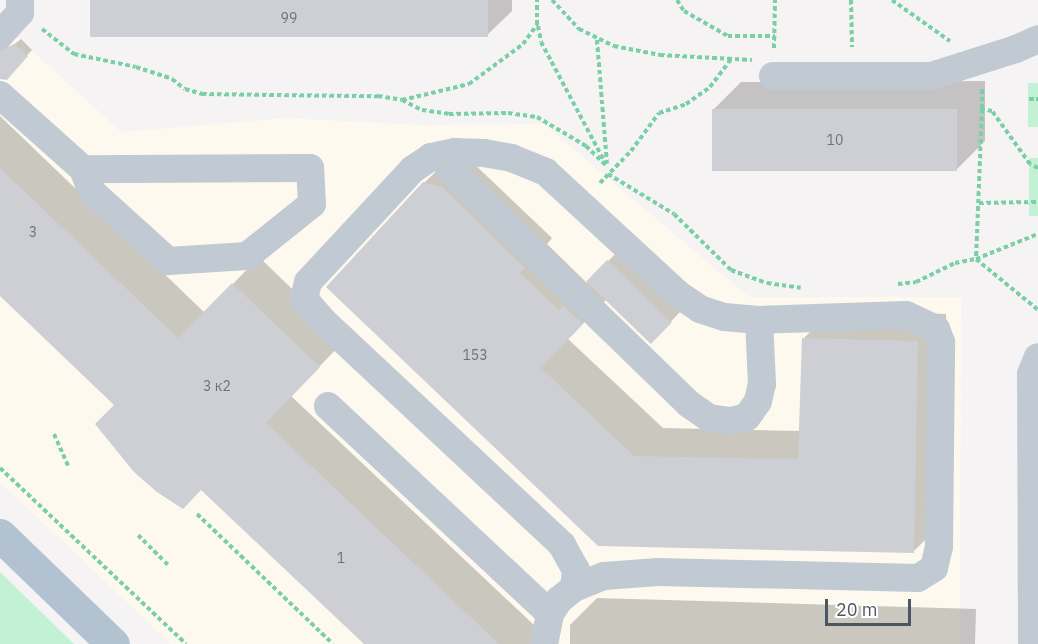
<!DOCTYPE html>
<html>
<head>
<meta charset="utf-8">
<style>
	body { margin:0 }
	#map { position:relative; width:1038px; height:644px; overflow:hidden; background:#f5f3f3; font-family:"IBM Plex Sans",sans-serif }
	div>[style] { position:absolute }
	.commercial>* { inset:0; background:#fdf9ef }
	.green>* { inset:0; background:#c3f1d5; transform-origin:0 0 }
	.shadow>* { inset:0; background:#0003 }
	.building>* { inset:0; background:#cdcfd5; transform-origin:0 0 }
	.path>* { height:4px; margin-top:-2px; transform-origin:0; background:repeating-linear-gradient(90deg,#7ad0a6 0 4.5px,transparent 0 7.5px) }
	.minor>* { height:28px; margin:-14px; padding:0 14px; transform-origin:14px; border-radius:14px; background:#c1cad2 }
	.major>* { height:33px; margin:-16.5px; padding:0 16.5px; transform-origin:16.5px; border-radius:16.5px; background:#b3c2d1 }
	span { translate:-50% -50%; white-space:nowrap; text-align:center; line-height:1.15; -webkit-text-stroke:4.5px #fff; paint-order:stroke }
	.number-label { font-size:14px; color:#6b747e }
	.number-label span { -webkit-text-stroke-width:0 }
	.scale { position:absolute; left:825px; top:599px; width:86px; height:27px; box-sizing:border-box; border:3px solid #4a5661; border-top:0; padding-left:8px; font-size:18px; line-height:21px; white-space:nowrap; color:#4a5661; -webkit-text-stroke:4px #fff; paint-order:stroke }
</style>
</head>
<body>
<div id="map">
	<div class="commercial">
		<i style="clip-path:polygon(0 21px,121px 132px,285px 118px,422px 125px,544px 124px,749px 297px,961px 297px,960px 644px,171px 644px,0 482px)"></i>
	</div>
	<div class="green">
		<i style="left:1028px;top:83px;width:10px;height:44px"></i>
		<i style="left:1038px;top:158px;width:58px;height:9px;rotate:90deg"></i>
		<i style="clip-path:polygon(0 572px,74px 644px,0 644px)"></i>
	</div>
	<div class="shadow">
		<i style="clip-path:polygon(92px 0,512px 0,512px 11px,487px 35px)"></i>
		<i style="clip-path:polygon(21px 39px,32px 50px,9px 75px,0 67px,0 48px,12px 46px)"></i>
		<i style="clip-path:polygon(985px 81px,985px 141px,957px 169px,713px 110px,741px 82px)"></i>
		<i style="clip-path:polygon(0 116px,205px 313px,259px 257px,345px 340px,291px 396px,554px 644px,367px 644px,0 293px)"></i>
		<i style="clip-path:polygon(453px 155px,470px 160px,552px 238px,547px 244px,587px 283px,619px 250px,682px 310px,652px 341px,607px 299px,568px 339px,663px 428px,801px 431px,804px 338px,832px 310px,946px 314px,942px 523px,914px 551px,598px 544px,424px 183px)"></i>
		<i style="clip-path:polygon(597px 598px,976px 609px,975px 644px,570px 644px,570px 625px)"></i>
	</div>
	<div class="building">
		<i style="left:90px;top:0;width:398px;height:37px"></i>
		<i style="clip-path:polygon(14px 44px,28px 56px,7px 80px,0 79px,0 51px)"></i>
		<i style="left:712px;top:109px;width:245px;height:62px"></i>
		<i style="clip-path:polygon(0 168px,178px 338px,232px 283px,320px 367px,266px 423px,499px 644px,364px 644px,201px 490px,183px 509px,157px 492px,134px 472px,95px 424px,114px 405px,0 296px)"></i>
		<i style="clip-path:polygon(423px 182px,442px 187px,525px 268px,520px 273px,559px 310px,563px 305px,583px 324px,541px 368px,634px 456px,798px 459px,802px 338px,918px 341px,914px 553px,598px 546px,326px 287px)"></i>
		<i style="left:607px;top:260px;width:90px;height:30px;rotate:44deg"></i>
	</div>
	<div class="path">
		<i style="left:552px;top:0;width:40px;rotate:47deg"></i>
		<i style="left:579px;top:29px;width:39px;rotate:26deg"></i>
		<i style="left:614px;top:46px;width:47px;rotate:11.1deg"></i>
		<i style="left:660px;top:55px;width:92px;rotate:3.1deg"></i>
		<i style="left:677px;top:0;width:13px;rotate:58deg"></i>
		<i style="left:684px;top:11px;width:51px;rotate:29.6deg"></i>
		<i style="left:728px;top:36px;width:47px"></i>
		<i style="left:851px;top:0;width:47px;rotate:88.8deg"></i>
		<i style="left:892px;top:0;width:71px;rotate:35.3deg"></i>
		<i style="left:538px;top:26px;width:16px;rotate:79deg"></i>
		<i style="left:541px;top:42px;width:138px;rotate:62deg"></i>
		<i style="left:42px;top:29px;width:41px;rotate:38deg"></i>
		<i style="left:74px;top:54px;width:63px;rotate:11.8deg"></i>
		<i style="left:136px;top:67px;width:38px;rotate:18deg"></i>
		<i style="left:172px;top:79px;width:16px;rotate:38deg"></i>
		<i style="left:185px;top:89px;width:18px;rotate:16deg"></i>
		<i style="left:202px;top:94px;width:176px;rotate:0.7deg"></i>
		<i style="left:378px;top:96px;width:24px;rotate:9deg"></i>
		<i style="left:402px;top:100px;width:22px;rotate:27deg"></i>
		<i style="left:422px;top:110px;width:27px;rotate:8deg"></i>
		<i style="left:449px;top:114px;width:59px;rotate:-1deg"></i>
		<i style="left:508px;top:113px;width:29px;rotate:8deg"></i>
		<i style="left:537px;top:117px;width:57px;rotate:30.6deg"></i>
		<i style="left:586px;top:146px;width:30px;rotate:44deg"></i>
		<i style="left:597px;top:40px;width:124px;rotate:85.4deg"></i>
		<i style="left:774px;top:48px;width:48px;rotate:-88.8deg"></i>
		<i style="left:1029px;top:99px;width:9px"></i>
		<i style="left:402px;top:100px;width:69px;rotate:-13.4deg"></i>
		<i style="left:469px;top:84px;width:67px;rotate:-36.5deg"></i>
		<i style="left:523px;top:44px;width:24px;rotate:-54deg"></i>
		<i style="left:537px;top:25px;width:25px;rotate:-90deg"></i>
		<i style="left:982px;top:109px;width:20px;rotate:-90deg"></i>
		<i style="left:1038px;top:168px;width:9px;rotate:-153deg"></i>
		<i style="left:1030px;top:164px;width:65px;rotate:-125.6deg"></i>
		<i style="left:992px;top:111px;width:10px;rotate:-169deg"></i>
		<i style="left:982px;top:109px;width:150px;rotate:92.3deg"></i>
		<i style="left:976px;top:259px;width:80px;rotate:39.4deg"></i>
		<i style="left:608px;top:174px;width:77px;rotate:31.2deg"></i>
		<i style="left:674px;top:214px;width:80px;rotate:44.5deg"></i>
		<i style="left:731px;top:270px;width:38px;rotate:20deg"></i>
		<i style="left:767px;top:283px;width:34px;rotate:8deg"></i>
		<i style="left:600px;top:183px;width:45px;rotate:-45.9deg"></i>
		<i style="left:631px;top:151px;width:47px;rotate:-53.6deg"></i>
		<i style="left:659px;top:113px;width:28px;rotate:-18deg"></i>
		<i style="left:686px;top:104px;width:29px;rotate:-35deg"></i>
		<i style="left:710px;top:87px;width:34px;rotate:-53deg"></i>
		<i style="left:979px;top:203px;width:59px;rotate:-1deg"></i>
		<i style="left:898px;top:284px;width:18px;rotate:-6deg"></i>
		<i style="left:916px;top:282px;width:43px;rotate:-26deg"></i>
		<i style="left:955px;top:263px;width:21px;rotate:-11deg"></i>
		<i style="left:976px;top:259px;width:67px;rotate:-22deg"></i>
		<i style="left:54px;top:434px;width:36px;rotate:66deg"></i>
		<i style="left:0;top:468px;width:256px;rotate:43.4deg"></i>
		<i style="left:197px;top:514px;width:188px;rotate:43.7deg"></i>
		<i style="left:138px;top:535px;width:42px;rotate:45deg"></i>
	</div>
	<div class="minor">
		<i style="left:0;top:35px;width:30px;rotate:-48deg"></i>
		<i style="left:20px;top:13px;width:13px;rotate:-90deg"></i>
		<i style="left:773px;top:76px;width:158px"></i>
		<i style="left:931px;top:76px;width:89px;rotate:-17.6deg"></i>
		<i style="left:1016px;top:49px;width:24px;rotate:-24deg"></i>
		<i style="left:0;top:95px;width:111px;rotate:41.7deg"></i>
		<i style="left:83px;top:169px;width:25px;rotate:69deg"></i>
		<i style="left:92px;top:192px;width:103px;rotate:42.2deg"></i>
		<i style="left:168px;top:261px;width:79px;rotate:-3.6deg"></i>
		<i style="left:247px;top:256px;width:83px;rotate:-38.7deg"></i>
		<i style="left:312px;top:204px;width:36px;rotate:-93deg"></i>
		<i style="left:310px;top:168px;width:227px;rotate:179.7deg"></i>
		<i style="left:441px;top:155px;width:17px;rotate:59deg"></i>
		<i style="left:450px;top:170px;width:159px;rotate:44.7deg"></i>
		<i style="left:563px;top:282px;width:175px;rotate:44.1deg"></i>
		<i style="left:689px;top:404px;width:24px;rotate:35deg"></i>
		<i style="left:709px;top:418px;width:22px;rotate:8deg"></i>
		<i style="left:731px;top:421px;width:16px;rotate:-14deg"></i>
		<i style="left:747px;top:417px;width:19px;rotate:-55deg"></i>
		<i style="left:758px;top:401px;width:17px;rotate:-77deg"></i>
		<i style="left:762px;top:384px;width:64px;rotate:-92.7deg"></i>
		<i style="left:328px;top:406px;width:304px;rotate:43.1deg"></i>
		<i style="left:550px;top:614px;width:31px;rotate:101deg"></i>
		<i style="left:550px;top:614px;width:17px;rotate:-57deg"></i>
		<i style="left:559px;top:600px;width:19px;rotate:-39deg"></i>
		<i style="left:574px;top:588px;width:32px;rotate:-22deg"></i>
		<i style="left:604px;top:576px;width:54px;rotate:-4.2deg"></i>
		<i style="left:658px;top:572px;width:260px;rotate:1.3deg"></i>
		<i style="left:918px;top:578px;width:19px;rotate:-32deg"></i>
		<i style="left:934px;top:568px;width:22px;rotate:-77deg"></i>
		<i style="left:939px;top:547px;width:205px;rotate:-89.4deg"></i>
		<i style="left:941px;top:342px;width:14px;rotate:-111deg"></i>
		<i style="left:936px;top:329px;width:33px;rotate:-155deg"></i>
		<i style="left:906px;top:315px;width:147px;rotate:178.1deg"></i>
		<i style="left:759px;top:320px;width:35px;rotate:-175deg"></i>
		<i style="left:724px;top:317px;width:25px;rotate:-162deg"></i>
		<i style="left:700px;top:309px;width:27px;rotate:-146deg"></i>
		<i style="left:678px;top:294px;width:180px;rotate:-137.3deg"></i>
		<i style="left:546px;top:172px;width:37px;rotate:-158deg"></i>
		<i style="left:512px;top:158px;width:28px;rotate:-170deg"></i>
		<i style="left:484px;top:153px;width:29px;rotate:-178deg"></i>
		<i style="left:455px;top:152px;width:25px;rotate:168deg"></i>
		<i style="left:431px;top:157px;width:22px;rotate:146deg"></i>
		<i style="left:413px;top:169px;width:154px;rotate:132.9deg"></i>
		<i style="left:308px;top:282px;width:17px;rotate:103deg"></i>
		<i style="left:304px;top:299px;width:29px;rotate:49deg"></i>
		<i style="left:323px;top:321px;width:328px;rotate:43.1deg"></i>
		<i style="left:562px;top:545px;width:29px;rotate:61deg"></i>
		<i style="left:576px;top:570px;width:18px;rotate:96deg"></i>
		<i style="left:1032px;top:644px;width:270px;rotate:-90.2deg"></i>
		<i style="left:1031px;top:374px;width:18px;rotate:-68deg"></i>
	</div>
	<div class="major">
		<i style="left:0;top:535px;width:157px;rotate:44deg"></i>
	</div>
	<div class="number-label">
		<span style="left:289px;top:18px">99</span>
		<span style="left:835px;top:140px">10</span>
		<span style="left:33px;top:232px">3</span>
		<span style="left:475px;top:355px">153</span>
		<span style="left:217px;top:386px">3 к2</span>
		<span style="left:341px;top:558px">1</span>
	</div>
	<div class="scale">20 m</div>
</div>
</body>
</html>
